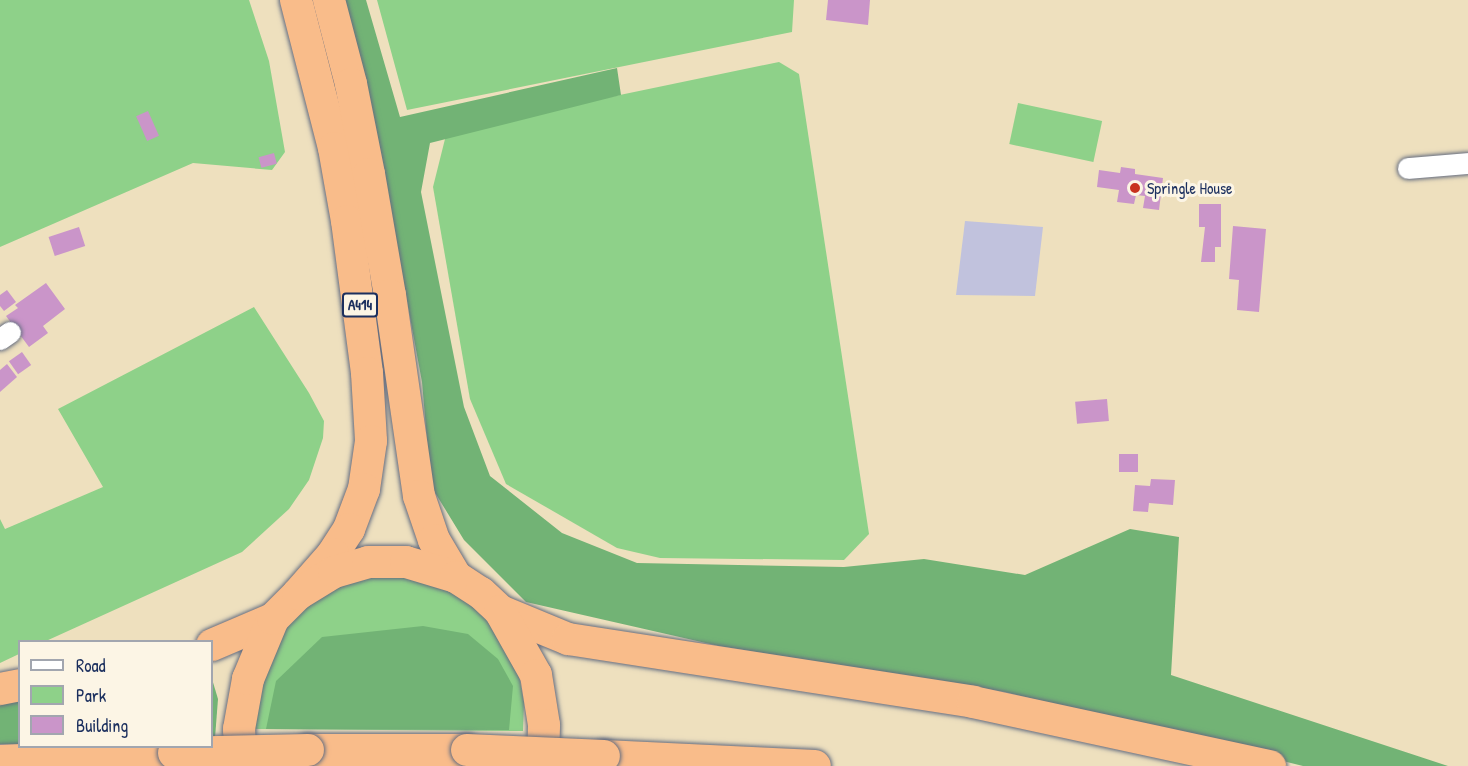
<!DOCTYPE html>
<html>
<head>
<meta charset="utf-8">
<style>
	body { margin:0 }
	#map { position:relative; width:1468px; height:766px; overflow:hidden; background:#eee0be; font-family:"Patrick Hand",sans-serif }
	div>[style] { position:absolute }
	.industrial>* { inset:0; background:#c1c2dd }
	.green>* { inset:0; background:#8ed189; transform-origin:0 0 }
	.forest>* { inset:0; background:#72b375; transform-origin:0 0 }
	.building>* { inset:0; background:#ca95c9; transform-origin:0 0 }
	.roads { filter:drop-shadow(0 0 2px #656d80) drop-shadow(0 0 2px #656d80) }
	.minor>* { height:21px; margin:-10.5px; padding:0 10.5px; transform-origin:10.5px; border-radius:10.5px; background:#fff }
	.highway>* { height:32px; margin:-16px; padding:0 16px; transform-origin:16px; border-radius:16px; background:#f9bc8a }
	.bridges { filter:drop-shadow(0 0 2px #656d80) drop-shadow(0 0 2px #656d80) }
	.highway-bridge>* { height:32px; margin:-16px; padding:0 16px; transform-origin:16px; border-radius:16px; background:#f9bc8a }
	.dots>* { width:16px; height:16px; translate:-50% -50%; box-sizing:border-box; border:3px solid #fcf5e5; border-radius:50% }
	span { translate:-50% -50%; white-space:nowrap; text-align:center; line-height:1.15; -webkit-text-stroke:6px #fcf5e5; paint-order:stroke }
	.shield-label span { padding:2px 4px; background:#fcf5e5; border:2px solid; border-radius:4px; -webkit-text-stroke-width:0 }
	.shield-label { font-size:15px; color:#1b2f5e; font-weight:700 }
	.poi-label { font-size:16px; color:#1b2f5e }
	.left { translate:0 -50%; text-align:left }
	.legend { position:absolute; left:18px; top:640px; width:195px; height:108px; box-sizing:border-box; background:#fcf5e5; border:2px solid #a2a6af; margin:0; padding:8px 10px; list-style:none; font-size:18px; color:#1b2f5e }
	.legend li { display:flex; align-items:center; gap:12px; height:30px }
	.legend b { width:30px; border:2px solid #a2a6af }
</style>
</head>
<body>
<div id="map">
	<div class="industrial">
		<i style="clip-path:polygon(965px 221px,1043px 227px,1035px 296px,956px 295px)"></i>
	</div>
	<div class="green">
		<i style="clip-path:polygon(0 0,249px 0,269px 61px,285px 152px,272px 170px,193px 163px,0 247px)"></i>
		<i style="clip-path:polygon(377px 0,794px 0,792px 32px,407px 110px)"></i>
		<i style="clip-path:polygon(779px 62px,799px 74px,869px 534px,844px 560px,660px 558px,617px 548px,506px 484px,470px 399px,433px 187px,447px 131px)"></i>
		<i style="left:1018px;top:103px;width:86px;height:42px;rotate:12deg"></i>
		<i style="clip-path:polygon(254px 307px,309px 393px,324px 421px,323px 438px,309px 480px,289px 509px,242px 552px,46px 641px,20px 642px,19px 654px,0 663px,0 519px,5px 529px,103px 487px,58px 409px)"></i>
		<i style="clip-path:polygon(370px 575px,407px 575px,459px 594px,488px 618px,517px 666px,524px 702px,523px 731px,253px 729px,253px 701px,278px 632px,318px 594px)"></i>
	</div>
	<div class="forest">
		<i style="clip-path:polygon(341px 0,366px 0,400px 117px,617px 68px,621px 95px,430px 143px,421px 192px,464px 407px,490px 476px,562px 533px,637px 563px,844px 567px,924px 559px,1025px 575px,1130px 529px,1179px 537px,1171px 675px,1448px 766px,1303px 766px,1005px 692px,719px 646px,526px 602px,464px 540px,431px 486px,422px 382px,389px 204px)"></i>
		<i style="clip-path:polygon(423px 626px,468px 634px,498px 659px,513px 686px,509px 730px,266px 729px,276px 681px,322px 637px)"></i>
		<i style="clip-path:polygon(212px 679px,218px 699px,215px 738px,212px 738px)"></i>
		<i style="left:19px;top:702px;width:42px;height:19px;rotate:90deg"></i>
	</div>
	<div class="building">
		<i style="clip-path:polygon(828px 0,870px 0,868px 25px,826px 20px)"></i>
		<i style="left:148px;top:111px;width:27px;height:13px;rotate:66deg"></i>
		<i style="left:274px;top:153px;width:11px;height:16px;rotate:75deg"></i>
		<i style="clip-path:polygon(1121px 167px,1135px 169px,1135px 174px,1163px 178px,1159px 210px,1143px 208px,1145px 196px,1136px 195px,1134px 204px,1117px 202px,1119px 190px,1097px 187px,1099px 170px,1120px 173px)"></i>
		<i style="clip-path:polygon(1199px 204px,1221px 204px,1221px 247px,1215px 247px,1215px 262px,1201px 262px,1205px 227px,1199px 227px)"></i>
		<i style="clip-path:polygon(1233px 226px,1266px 229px,1259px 312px,1237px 310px,1239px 280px,1229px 279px)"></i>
		<i style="left:79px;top:227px;width:20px;height:32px;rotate:72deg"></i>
		<i style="clip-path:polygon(46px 283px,65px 309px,43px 326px,48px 333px,29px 347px,6px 316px,18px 308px,15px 305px)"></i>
		<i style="clip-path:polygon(7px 290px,16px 302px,4px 311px,0 306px,0 295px)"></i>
		<i style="left:22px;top:352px;width:16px;height:16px;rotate:55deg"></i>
		<i style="clip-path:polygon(7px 364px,17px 377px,0 392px,0 370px)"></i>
		<i style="left:1107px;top:399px;width:22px;height:32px;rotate:85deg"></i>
		<i style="left:1119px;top:454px;width:19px;height:18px"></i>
		<i style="clip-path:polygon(1151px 479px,1175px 480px,1173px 505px,1149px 503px,1148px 512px,1133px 511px,1135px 485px,1150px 486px)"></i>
	</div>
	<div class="roads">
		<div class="minor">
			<i style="left:1408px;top:168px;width:60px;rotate:-4.8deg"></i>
			<i style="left:0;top:339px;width:12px;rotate:-35deg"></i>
		</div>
		<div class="highway">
			<i style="left:296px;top:0;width:153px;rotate:75.6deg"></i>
			<i style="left:334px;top:148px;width:74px;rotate:79.9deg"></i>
			<i style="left:347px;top:221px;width:153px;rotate:82.5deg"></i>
			<i style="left:367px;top:373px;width:68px;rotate:86.6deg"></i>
			<i style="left:371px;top:441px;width:49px;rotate:98.3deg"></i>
			<i style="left:364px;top:489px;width:43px;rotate:110.6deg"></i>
			<i style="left:349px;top:529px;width:30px;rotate:123deg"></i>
			<i style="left:333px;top:554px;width:53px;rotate:131.2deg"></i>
			<i style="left:329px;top:0;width:87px;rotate:75.3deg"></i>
			<i style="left:351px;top:84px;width:92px;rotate:78.7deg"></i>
			<i style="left:369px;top:174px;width:123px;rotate:80.2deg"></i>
			<i style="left:390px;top:295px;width:203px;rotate:81.8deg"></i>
			<i style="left:419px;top:496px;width:46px;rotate:71.2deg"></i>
			<i style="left:434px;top:540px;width:43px;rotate:59.3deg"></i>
			<i style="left:500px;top:611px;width:74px;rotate:22.4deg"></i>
			<i style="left:568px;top:639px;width:410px;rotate:8.8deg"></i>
			<i style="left:973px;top:702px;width:304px;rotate:12.2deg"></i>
			<i style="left:212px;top:645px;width:66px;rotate:-23.1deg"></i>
			<i style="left:0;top:689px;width:20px;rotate:-11deg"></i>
			<i style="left:308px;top:750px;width:159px"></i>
			<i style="left:604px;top:756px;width:211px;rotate:2.7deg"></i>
			<i style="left:0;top:761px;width:174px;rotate:-2.6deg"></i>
			<i style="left:241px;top:766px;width:37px;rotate:-93deg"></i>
			<i style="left:239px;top:729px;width:51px;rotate:-79.8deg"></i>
			<i style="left:248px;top:679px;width:65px;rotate:-67.4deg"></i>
			<i style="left:273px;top:619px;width:35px;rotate:-45deg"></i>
			<i style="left:298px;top:594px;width:42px;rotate:-31.4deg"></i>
			<i style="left:334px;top:572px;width:35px;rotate:-16deg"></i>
			<i style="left:368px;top:562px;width:38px"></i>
			<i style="left:406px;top:562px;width:52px;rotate:16.7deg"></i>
			<i style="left:456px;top:577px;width:30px;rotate:33deg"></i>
			<i style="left:481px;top:593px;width:26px;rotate:43deg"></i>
			<i style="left:500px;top:611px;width:73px;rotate:60.6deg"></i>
			<i style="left:536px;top:675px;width:51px;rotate:80.9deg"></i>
			<i style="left:544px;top:725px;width:41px;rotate:91.4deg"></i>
		</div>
	</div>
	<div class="bridges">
		<div class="highway-bridge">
			<i style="left:467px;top:750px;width:137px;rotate:2.5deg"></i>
			<i style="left:174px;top:753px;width:134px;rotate:-1.3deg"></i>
		</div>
	</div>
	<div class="dots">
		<i style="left:1135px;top:188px;background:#c8321e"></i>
	</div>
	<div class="shield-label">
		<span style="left:360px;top:305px">A414</span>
	</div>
	<div class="poi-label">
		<span class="left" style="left:1147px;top:188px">Springle House</span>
	</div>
	<ul class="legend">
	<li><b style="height:8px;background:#fff"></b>Road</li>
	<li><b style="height:16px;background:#8ed189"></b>Park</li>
	<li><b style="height:16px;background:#ca95c9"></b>Building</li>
	</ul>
</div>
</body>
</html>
